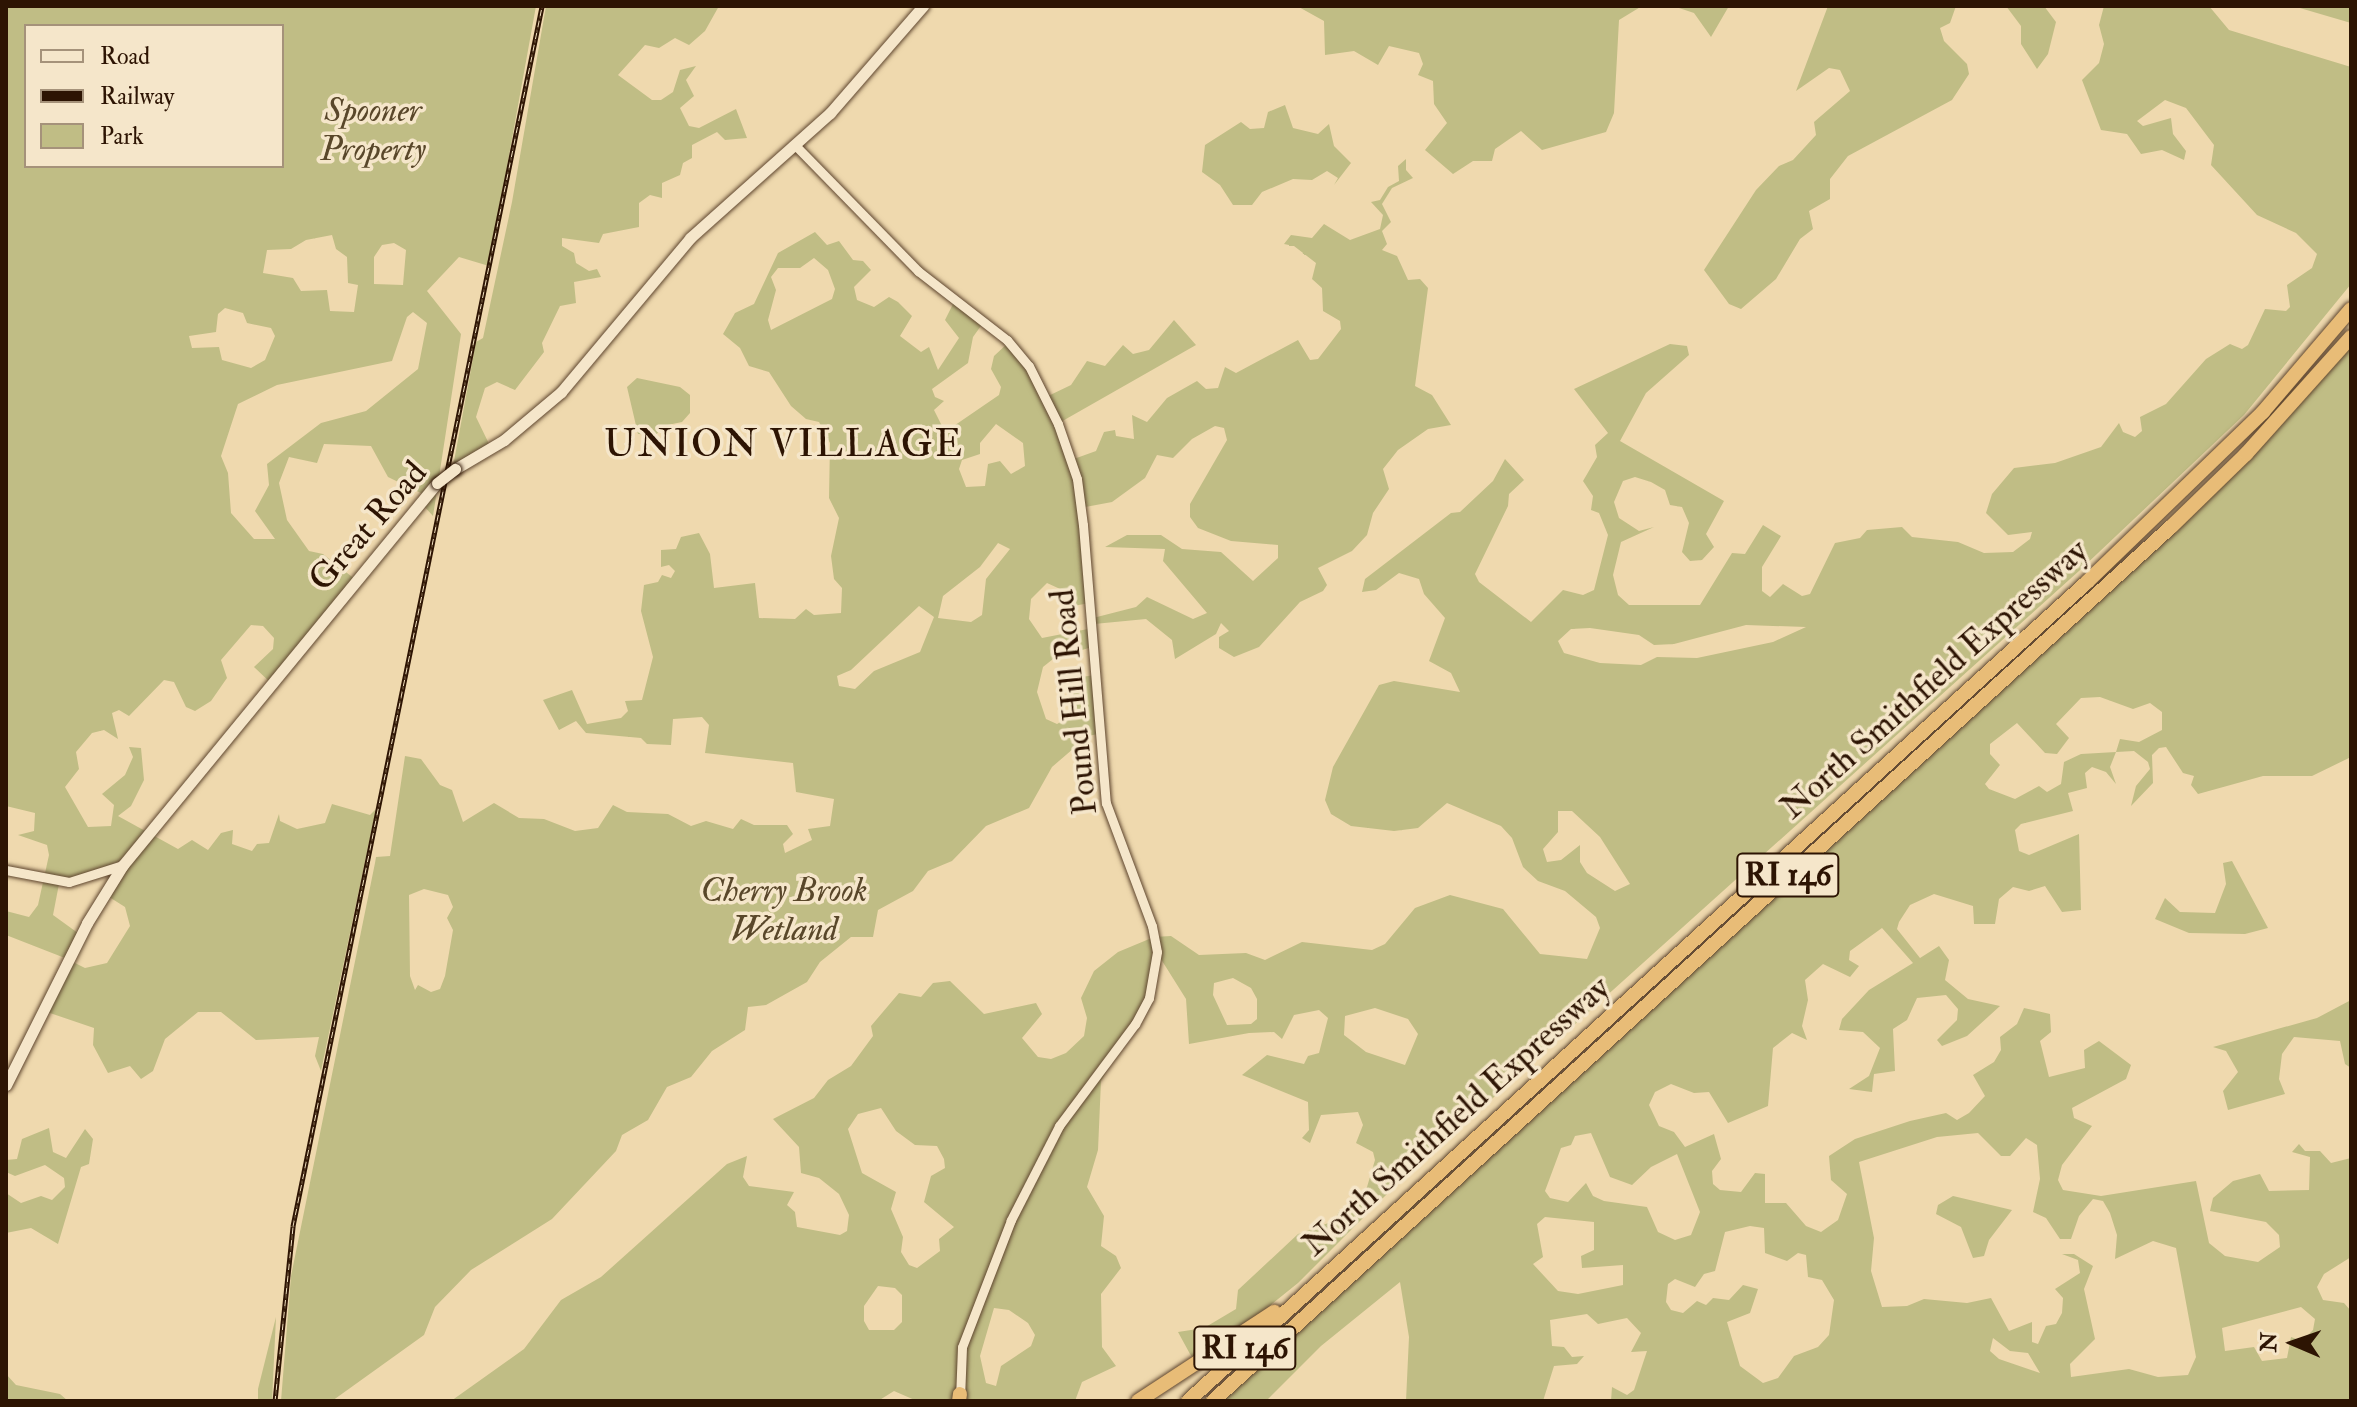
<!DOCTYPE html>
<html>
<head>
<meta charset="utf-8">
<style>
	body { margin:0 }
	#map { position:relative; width:2357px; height:1407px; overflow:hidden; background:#efd9ae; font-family:"IM FELL Double Pica",serif }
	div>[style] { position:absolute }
	.green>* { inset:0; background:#c0bd85 }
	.roads { filter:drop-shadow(0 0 2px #5e452e) drop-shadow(0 0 2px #5e452e) }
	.tertiary>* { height:9px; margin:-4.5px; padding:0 4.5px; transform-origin:4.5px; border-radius:4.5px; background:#f5e6ca }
	.secondary>* { height:11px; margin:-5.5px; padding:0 5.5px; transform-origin:5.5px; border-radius:5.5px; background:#f5e6ca }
	.motorway>* { height:14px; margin:-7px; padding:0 7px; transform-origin:7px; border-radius:7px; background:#e8bc77 }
	.rail>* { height:5px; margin-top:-2.5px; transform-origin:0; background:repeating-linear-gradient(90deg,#f5e6ca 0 6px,#2d1403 0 12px); box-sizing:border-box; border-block:2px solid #2d1403 }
	.bridges { filter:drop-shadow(0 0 2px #2d1403) drop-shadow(0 0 2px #2d1403) }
	.secondary-bridge>* { height:11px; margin:-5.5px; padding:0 5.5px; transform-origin:5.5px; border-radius:5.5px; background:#f5e6ca }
	span { translate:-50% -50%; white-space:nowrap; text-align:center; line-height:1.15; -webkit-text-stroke:7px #f5e6ca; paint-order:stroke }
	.shield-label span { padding:2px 6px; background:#f5e6ca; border:2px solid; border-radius:6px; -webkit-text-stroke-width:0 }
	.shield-label { font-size:32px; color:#2d1403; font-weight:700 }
	.park-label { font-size:34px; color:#59472a; font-style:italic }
	.street-label { font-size:34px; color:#2d1403 }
	.quarter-label { font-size:38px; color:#2d1403; letter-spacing:2px }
	.frame { position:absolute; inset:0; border:8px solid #2d1403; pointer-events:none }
	.legend { position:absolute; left:24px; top:24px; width:260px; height:144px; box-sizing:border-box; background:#f5e6ca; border:2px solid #a5927a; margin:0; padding:10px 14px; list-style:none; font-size:24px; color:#2d1403 }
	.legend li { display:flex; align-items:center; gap:16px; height:40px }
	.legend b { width:40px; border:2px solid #a5927a }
	.north { position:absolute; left:2253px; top:1303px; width:80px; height:80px; -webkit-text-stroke:6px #f5e6ca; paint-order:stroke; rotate:272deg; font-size:22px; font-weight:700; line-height:32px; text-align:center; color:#2d1403 }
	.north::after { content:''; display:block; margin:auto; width:28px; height:36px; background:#2d1403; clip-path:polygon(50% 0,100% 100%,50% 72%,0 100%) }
</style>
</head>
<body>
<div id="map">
	<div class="green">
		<i style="clip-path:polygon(evenodd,6px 6px,536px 6px,489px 266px,459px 257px,427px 291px,461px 334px,433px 516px,422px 504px,425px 495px,388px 477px,371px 446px,324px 444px,317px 463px,289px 457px,279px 483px,287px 520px,309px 551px,323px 554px,356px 580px,273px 685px,254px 667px,273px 649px,274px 638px,263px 626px,251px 625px,221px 660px,227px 678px,211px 701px,195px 711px,186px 707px,174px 682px,164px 680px,129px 716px,119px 710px,112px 713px,118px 739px,104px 730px,92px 733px,76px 752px,79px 769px,65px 787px,88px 827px,111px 826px,114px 805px,102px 794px,125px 775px,133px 757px,129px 747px,141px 748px,144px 780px,131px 806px,118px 816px,178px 849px,192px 840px,208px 850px,221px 833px,233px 830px,232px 844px,252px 851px,257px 844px,269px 843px,279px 814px,280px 821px,297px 829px,325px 823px,332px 804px,370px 815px,376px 809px,321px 1071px,315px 1056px,319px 1037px,256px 1040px,221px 1012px,198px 1012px,165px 1039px,153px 1071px,141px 1079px,130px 1066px,108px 1073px,93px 1045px,94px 1028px,47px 1012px,70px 960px,6px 935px,6px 911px,29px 917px,38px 905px,49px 855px,47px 845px,18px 835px,34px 831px,35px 813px,6px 806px,6px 6px,26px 26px,282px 26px,282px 166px,26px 166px,26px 26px,6px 6px,332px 235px,336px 249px,347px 257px,348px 283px,358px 285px,354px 312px,330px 311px,327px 290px,301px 291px,293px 278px,263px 273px,267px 250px,291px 249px,306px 240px,332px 235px,6px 6px,394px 243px,406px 250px,403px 285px,374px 284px,374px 257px,382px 245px,394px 243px,6px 6px,225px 308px,243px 313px,247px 323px,271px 328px,275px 336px,265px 360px,251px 368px,222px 360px,219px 347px,192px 348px,189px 336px,216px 332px,218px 314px,225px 308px,6px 6px,413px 312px,427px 323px,418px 369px,366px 411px,321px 423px,267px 464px,269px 485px,255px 511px,275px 539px,254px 539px,231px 513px,228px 473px,221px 456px,238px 404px,277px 385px,392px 361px,407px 317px,413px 312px,6px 6px,119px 870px,106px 895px,125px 907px,130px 926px,107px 963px,85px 968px,71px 961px,82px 936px,53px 915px,59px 884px,119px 870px)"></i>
		<i style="clip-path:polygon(546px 6px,719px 6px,705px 31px,689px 45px,675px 38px,659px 48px,645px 45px,618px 75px,652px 100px,661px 100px,673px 92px,680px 70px,696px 66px,686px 80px,694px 96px,680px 108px,689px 126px,699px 128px,736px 109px,747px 138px,725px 140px,717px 132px,692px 145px,692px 158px,683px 163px,680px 175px,662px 183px,662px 198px,650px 195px,639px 203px,639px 227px,603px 234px,599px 243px,562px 238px,562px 246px,574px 253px,576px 263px,589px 271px,597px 269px,601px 277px,574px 282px,576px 303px,560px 306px,542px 343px,544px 352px,515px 390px,497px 382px,485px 388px,476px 417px,492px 450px,452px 472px,476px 342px,483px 338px,512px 202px)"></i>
		<i style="clip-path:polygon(1297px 6px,1642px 6px,1619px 20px,1614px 113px,1606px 132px,1542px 150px,1521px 131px,1495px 149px,1492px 161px,1473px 161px,1453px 174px,1425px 150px,1447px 123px,1434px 104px,1433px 81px,1418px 75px,1423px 64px,1419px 53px,1389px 46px,1378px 65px,1354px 51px,1325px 55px,1324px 21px)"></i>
		<i style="clip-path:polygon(1673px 6px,1729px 6px,1711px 37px,1694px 13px)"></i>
		<i style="clip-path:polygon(1828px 6px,1956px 6px,1950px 23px,1940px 28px,1944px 41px,1967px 64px,1969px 74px,1952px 100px,1848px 156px,1830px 179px,1830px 199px,1809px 211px,1813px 229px,1800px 239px,1776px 279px,1741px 309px,1729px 304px,1704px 270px,1756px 190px,1779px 166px,1793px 160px,1816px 135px,1814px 122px,1850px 91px,1840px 70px,1829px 68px,1796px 91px)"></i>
		<i style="clip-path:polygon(2006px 6px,2044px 6px,2056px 22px,2048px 54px,2037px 69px,2021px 44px,2021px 26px)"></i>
		<i style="clip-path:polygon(evenodd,2104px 6px,2209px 6px,2229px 30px,2351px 67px,2351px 284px,2244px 415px,2079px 571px,1395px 1186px,1298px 1283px,1247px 1324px,1193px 1358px,1190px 1354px,1178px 1332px,1204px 1328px,1236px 1309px,1238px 1290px,1298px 1234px,1334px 1221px,1340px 1210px,1357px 1207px,1367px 1187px,1375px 1160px,1373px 1152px,1356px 1143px,1363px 1125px,1358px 1112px,1321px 1115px,1310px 1143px,1302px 1138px,1309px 1130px,1308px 1102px,1242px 1075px,1267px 1055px,1304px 1064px,1308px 1056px,1319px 1053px,1328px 1018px,1319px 1010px,1294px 1015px,1282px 1039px,1274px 1032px,1249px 1033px,1189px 1044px,1186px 999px,1159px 956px,1148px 998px,1101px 1081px,1098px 1150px,1087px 1187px,1104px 1216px,1101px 1246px,1116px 1256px,1121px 1268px,1101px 1294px,1102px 1347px,1116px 1366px,1082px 1382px,1075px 1401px,917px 1401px,894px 1391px,878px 1401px,451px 1401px,524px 1349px,561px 1300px,601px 1277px,727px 1164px,747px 1156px,743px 1177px,749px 1186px,794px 1192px,787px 1205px,795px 1212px,797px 1227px,840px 1235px,847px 1231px,849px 1215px,839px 1194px,819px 1178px,801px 1173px,799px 1147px,773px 1119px,814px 1098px,828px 1080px,851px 1066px,873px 1036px,871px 1026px,899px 993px,921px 997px,933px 983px,950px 981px,984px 1014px,1036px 1003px,1042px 1014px,1022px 1038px,1038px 1057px,1051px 1059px,1066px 1053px,1084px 1036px,1087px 1018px,1081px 998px,1094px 971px,1118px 952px,1154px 937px,1171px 936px,1199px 955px,1246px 953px,1265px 960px,1302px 942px,1372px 950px,1385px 944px,1415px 908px,1450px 895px,1503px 909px,1540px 954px,1587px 959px,1600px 928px,1596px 917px,1565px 891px,1538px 881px,1523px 867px,1512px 838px,1501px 826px,1447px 803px,1418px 828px,1394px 831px,1351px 826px,1331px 814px,1325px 800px,1333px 767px,1379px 685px,1394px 681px,1460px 692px,1451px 673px,1429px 661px,1445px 618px,1424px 594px,1419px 579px,1399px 573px,1376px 590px,1362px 592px,1365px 579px,1451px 513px,1460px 512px,1493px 481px,1505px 459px,1524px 480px,1509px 494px,1508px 506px,1475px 574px,1479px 582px,1531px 622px,1563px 590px,1583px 595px,1594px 590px,1608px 535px,1599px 513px,1591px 510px,1593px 496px,1583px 481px,1597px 457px,1595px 445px,1608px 433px,1574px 389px,1670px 344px,1687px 346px,1689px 355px,1646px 393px,1620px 441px,1724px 501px,1706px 534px,1714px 547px,1702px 560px,1690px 561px,1682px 552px,1689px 523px,1682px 507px,1670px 505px,1665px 490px,1651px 482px,1635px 477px,1623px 481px,1614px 502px,1619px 518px,1639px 531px,1654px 527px,1621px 542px,1613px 575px,1618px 595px,1629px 605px,1700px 605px,1732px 553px,1745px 554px,1763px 525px,1781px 536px,1762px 567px,1762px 591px,1770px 597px,1783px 584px,1802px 596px,1810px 594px,1835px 543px,1860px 538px,1867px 530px,1902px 527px,1912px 537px,1958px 542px,1984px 553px,2013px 552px,2030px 539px,2032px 532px,2008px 535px,1986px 513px,1992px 494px,2014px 468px,2055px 463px,2101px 447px,2119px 423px,2123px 432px,2135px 437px,2142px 431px,2140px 417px,2166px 404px,2206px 359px,2230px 344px,2242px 349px,2248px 345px,2265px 309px,2286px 311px,2290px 307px,2287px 285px,2312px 268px,2317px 254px,2296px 233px,2257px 215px,2211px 165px,2214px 145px,2186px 108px,2165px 100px,2137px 121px,2143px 126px,2171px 118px,2173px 134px,2186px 151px,2184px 160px,2162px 150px,2141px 154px,2127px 134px,2101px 130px,2082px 80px,2099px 63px,2104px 44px,2099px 25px,2104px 6px,1746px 625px,1806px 627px,1773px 642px,1697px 658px,1657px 657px,1641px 665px,1600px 663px,1564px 653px,1558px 641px,1571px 629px,1590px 628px,1639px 635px,1654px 645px,1674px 644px,1746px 625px,2104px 6px,1558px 811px,1572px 811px,1600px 837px,1630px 884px,1615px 891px,1587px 873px,1580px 862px,1580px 845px,1561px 860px,1547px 862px,1543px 849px,1558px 832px,1558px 811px,2104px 6px,1233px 978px,1251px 988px,1257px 999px,1257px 1019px,1251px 1024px,1227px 1025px,1213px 995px,1214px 983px,1233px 978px,2104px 6px,1375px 1008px,1408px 1019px,1418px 1034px,1405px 1065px,1366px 1052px,1344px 1035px,1345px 1016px,1375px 1008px,2104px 6px,881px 1108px,896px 1131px,915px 1145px,937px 1146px,944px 1159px,945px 1168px,931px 1176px,924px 1202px,954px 1227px,939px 1239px,940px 1251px,917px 1268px,909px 1265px,901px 1252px,903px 1237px,891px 1209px,896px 1192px,862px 1173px,848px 1129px,858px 1114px,881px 1108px,2104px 6px,878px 1286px,895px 1288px,902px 1295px,902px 1322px,894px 1330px,869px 1330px,864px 1321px,864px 1306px,878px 1286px,2104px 6px,994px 1308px,1009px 1310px,1028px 1323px,1035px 1335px,1031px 1346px,1001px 1366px,996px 1386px,986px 1383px,980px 1356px,994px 1308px)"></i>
		<i style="clip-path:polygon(2293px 6px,2351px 6px,2351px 23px)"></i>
		<i style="clip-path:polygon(1285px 105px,1293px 128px,1318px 134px,1329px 124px,1334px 146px,1351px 163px,1334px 185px,1338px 178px,1327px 171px,1312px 180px,1293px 179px,1262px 192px,1252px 205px,1233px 205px,1220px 185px,1202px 172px,1205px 145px,1241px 122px,1250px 129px,1264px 128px,1268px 112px)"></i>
		<i style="clip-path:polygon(evenodd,1406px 159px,1406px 170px,1413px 178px,1392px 188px,1382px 204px,1391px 222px,1382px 231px,1387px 244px,1382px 250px,1397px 256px,1408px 280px,1420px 279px,1428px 288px,1415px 386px,1432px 395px,1451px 425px,1428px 429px,1398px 450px,1383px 469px,1389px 489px,1373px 513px,1367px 535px,1352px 551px,1318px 568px,1327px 585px,1323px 591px,1300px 602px,1259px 647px,1234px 657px,1219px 648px,1219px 637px,1229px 631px,1221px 623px,1216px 634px,1175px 659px,1172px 640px,1146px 619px,1094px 624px,1093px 618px,1136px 607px,1147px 597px,1193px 619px,1207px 613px,1163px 561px,1165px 549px,1105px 547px,1127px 535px,1161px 535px,1182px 549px,1221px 552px,1253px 581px,1278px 558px,1278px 545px,1231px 541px,1198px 528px,1190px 517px,1190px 504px,1227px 440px,1224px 428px,1215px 426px,1192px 439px,1173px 458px,1157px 455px,1145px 478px,1112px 502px,1080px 508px,1090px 603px,1073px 606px,1071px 594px,1047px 583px,1031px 599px,1029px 619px,1042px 638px,1093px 628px,1095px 646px,1053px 659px,1043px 667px,1037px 692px,1046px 719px,1057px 724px,1078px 712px,1068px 679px,1095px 675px,1103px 733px,1088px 736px,1052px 767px,1029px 808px,986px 826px,952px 861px,928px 871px,913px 891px,878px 910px,873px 937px,851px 937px,820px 962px,807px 982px,766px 1005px,748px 1007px,745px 1030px,712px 1051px,691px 1077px,667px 1087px,648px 1120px,622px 1135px,616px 1151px,552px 1219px,471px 1270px,435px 1307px,424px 1335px,332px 1401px,281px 1401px,291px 1276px,375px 863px,376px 857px,390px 856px,405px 756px,421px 759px,440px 785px,452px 790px,463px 822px,494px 803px,519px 818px,544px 819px,575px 831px,598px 828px,613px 805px,627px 812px,668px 814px,691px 826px,706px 821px,733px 829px,741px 819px,754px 825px,787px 825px,793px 834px,783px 844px,785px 853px,812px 840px,808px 829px,830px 826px,834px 799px,796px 792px,793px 763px,705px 753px,709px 725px,702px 717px,673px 719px,671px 745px,647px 744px,641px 738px,586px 733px,576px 721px,559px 730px,543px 700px,572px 690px,587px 724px,621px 718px,628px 711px,625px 701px,642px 700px,653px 657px,641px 611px,644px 585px,658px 582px,662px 575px,671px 578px,675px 571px,669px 565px,661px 567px,661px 550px,676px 549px,681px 537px,699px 533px,710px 554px,714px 588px,755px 583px,759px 618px,795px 619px,806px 609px,814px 615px,841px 613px,842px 588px,834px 579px,831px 556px,839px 518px,829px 498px,830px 443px,819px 422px,806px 419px,791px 406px,769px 372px,749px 366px,740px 348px,723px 334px,735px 313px,754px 304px,778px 253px,815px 232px,827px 245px,839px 241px,853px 260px,863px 261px,871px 270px,854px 287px,857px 300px,874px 307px,889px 297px,898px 302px,912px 316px,900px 336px,921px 352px,929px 347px,938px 370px,959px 338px,945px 320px,954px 302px,983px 323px,973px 337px,968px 363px,932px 389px,935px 397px,944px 401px,934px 410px,945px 432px,999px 395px,1001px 387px,991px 369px,994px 356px,1008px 343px,1046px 397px,1071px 385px,1087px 361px,1105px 366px,1123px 345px,1133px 354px,1149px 350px,1174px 320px,1196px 345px,1059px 423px,1071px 460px,1096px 451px,1104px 432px,1115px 430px,1116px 436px,1134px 439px,1132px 415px,1147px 422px,1167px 398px,1197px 381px,1206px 389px,1218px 388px,1225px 367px,1236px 373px,1298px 340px,1310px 360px,1318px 359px,1341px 329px,1340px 321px,1323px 311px,1322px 288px,1312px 279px,1316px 263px,1294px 246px,1284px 244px,1291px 235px,1312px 238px,1324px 224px,1350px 240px,1380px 229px,1383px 215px,1371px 202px,1380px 200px,1388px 187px,1399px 181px,1398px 166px,1406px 159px,814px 258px,828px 270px,835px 289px,832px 299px,771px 330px,768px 320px,776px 290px,771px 277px,778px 268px,800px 268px,814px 258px,1406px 159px,996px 424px,1023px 443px,1025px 466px,1011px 474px,1000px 461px,988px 464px,985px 486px,966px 487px,959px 469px,962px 460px,980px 454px,980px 443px,996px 424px,1406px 159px,998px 543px,1010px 549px,986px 579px,982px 615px,971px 622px,938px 618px,943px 596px,980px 567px,998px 543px,1406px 159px,919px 606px,934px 617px,920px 652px,874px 671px,855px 689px,839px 686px,837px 676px,851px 670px,919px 606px,1406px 159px,424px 889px,448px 895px,453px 907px,447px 918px,453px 930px,445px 976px,440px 989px,431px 992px,418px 985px,415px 990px,410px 976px,409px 895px,424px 889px)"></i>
		<i style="clip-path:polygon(evenodd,2351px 347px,2351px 757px,2312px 776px,2263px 776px,2198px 794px,2191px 785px,2194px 776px,2183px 773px,2166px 747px,2159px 748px,2152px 755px,2153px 783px,2131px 806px,2136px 786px,2150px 769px,2148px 762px,2134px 751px,2116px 752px,2110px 767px,2116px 784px,2106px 772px,2092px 767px,2085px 773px,2087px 788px,2068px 793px,2073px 811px,2021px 824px,2015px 830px,2019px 851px,2029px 855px,2079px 834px,2081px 910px,2062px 912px,2045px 886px,2029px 891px,2013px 887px,1999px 899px,1995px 924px,1974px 924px,1973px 906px,1934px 894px,1910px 905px,1899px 922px,1897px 929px,1920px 958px,1939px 946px,1949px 960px,1945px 980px,1968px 999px,2000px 1006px,1967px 1036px,1942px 1046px,1937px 1040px,1957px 1020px,1958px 1009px,1946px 995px,1917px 998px,1907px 1020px,1893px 1029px,1895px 1071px,1874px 1074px,1872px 1092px,1849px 1089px,1869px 1076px,1880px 1048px,1863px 1032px,1839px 1030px,1842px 1019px,1869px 990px,1913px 963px,1882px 928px,1850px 951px,1849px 960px,1859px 966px,1850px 977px,1823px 964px,1805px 980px,1808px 1000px,1802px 1026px,1807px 1040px,1792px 1033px,1773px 1048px,1768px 1106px,1728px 1123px,1709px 1092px,1694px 1093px,1671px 1084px,1655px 1092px,1649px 1105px,1659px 1126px,1674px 1132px,1685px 1147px,1714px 1134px,1721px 1159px,1712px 1171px,1713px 1184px,1720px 1190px,1741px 1192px,1755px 1173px,1765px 1174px,1765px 1203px,1786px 1203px,1806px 1226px,1821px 1232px,1838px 1220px,1847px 1194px,1831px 1180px,1829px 1156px,1855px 1139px,1910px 1121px,1946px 1113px,1957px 1120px,1969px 1113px,1985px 1096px,1973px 1075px,1994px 1062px,2001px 1050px,2000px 1037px,2017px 1024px,2024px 1008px,2050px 1014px,2051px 1032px,2040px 1041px,2049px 1077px,2085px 1068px,2084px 1050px,2099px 1041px,2131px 1065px,2126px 1079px,2072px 1108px,2074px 1118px,2092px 1126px,2062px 1165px,2058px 1180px,2063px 1190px,2101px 1196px,2196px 1181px,2209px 1243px,2225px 1256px,2258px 1262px,2280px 1247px,2279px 1235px,2266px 1222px,2210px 1211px,2213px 1198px,2233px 1181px,2260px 1174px,2269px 1191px,2309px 1190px,2310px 1157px,2292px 1152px,2299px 1144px,2305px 1151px,2320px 1151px,2331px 1163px,2351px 1158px,2351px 1257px,2324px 1274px,2317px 1287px,2323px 1300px,2344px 1303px,2351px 1311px,2351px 1401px,1611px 1401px,1612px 1387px,1627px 1395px,1634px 1390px,1647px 1351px,1631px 1352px,1641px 1333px,1627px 1318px,1598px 1324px,1587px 1314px,1550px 1320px,1552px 1346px,1564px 1347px,1572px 1357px,1584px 1356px,1577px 1364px,1554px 1366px,1543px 1401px,1406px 1401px,1409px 1337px,1400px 1282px,1321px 1346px,1266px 1401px,1215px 1401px,2274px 430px,2351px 347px,2100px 697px,2133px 709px,2150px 703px,2162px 712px,2162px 730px,2139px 742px,2120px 739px,2116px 752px,2081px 754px,2064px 762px,2061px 784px,2047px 792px,2039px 786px,2015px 799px,1989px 789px,1985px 784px,2000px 765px,1990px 754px,1990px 744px,2017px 723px,2045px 753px,2057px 754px,2069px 738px,2056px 724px,2081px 698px,2100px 697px,2351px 347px,1591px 1133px,1610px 1177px,1632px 1185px,1651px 1167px,1677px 1154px,1700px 1212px,1691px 1235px,1675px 1240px,1658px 1232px,1647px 1207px,1604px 1201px,1593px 1196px,1586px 1183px,1568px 1202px,1550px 1198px,1545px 1191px,1561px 1148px,1571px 1145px,1575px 1136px,1591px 1133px,2351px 347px,1978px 1133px,2001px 1156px,2010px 1156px,2026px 1138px,2037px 1145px,2040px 1179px,2033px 1212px,2046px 1218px,2060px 1239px,2071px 1239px,2079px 1216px,2093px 1199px,2103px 1201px,2110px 1213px,2117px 1235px,2115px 1259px,2153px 1241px,2176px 1248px,2196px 1357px,2188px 1375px,2158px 1377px,2129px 1369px,2071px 1377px,2070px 1364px,2095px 1339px,2084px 1289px,2093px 1266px,2074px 1254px,2062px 1254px,2078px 1260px,2080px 1273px,2055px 1289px,2063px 1298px,2062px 1313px,2056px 1324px,2046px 1326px,2038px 1344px,2032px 1342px,2032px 1322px,2009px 1331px,1991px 1298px,1967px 1303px,1924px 1299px,1907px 1306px,1882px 1307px,1871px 1271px,1874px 1238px,1859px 1162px,1937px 1137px,1978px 1133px,2351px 347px,1545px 1217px,1594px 1222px,1594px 1250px,1581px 1256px,1582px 1268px,1623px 1265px,1623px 1285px,1578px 1294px,1558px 1291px,1533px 1264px,1543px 1257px,1537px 1224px,1545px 1217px,2351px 347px,1750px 1226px,1764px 1228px,1765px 1253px,1787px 1261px,1798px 1253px,1806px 1255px,1808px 1277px,1822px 1280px,1834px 1300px,1829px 1335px,1818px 1347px,1794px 1356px,1778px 1378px,1763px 1383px,1740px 1366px,1727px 1322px,1750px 1313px,1758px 1289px,1743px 1285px,1729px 1300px,1713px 1298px,1706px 1305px,1697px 1301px,1683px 1313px,1671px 1310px,1666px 1302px,1668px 1284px,1675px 1279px,1695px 1287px,1704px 1274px,1715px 1271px,1725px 1232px,1750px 1226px,2351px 347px,2301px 1307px,2315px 1319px,2313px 1330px,2302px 1341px,2291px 1337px,2287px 1358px,2262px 1361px,2254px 1347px,2225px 1351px,2222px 1328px,2301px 1307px,2351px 347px,1993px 1338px,2010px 1351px,2028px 1353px,2040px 1373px,1999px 1359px,1990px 1351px,1993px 1338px)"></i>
		<i style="clip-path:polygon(637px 378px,680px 387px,690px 395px,690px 413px,682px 422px,663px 426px,656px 435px,638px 434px,627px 387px)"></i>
		<i style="clip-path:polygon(2232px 861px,2268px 928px,2245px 934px,2189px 933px,2155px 919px,2165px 898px,2180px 912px,2215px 913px,2226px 884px,2223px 863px)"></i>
		<i style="clip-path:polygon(2351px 1000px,2351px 1068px,2345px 1064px,2340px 1041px,2294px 1037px,2282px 1054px,2279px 1079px,2285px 1094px,2228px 1110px,2223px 1091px,2238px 1072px,2226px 1051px,2213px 1047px,2317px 1018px)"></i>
		<i style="clip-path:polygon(49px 1128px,53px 1152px,66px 1158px,85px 1129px,93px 1139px,89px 1164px,81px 1167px,58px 1244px,31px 1228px,6px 1233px,6px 1193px,21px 1203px,41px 1196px,52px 1200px,65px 1187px,64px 1178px,45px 1165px,15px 1176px,6px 1172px,6px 1160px,17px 1159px,22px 1139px)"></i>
		<i style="clip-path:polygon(1953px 1196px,2012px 1210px,1989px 1240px,1984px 1256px,1973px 1258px,1961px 1227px,1936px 1214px,1938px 1205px)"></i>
		<i style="clip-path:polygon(276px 1317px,272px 1401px,258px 1401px,258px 1389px)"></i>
		<i style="clip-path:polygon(6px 1374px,16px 1385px,60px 1394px,68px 1401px,6px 1401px)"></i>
	</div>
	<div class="roads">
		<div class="tertiary">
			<i style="left:796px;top:146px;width:175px;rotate:45.7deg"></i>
			<i style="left:918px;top:271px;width:113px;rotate:37.8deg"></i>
			<i style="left:1007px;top:340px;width:34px;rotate:50deg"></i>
			<i style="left:1029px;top:366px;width:65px;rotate:63.4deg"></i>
			<i style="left:1058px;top:424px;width:58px;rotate:70.9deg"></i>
			<i style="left:1077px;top:479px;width:46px;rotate:82.6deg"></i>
			<i style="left:1083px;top:525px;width:279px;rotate:85.3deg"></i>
			<i style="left:1106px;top:803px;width:131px;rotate:69.5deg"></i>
			<i style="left:1152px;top:926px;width:26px;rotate:79deg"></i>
			<i style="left:1157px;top:952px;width:47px;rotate:99.9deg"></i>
			<i style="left:1149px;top:998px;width:30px;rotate:118deg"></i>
			<i style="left:1135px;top:1024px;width:127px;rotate:126.7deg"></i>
			<i style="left:1059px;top:1126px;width:106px;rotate:117.1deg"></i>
			<i style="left:1011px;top:1220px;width:136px;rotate:111.1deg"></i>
			<i style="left:962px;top:1347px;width:51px;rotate:92.2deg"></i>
			<i style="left:6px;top:870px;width:64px;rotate:10.8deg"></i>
			<i style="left:69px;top:882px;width:57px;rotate:-17.5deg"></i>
		</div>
		<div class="secondary">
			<i style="left:455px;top:469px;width:57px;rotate:-30.6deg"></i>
			<i style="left:504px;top:440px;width:75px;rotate:-40.1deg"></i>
			<i style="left:561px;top:392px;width:201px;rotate:-50deg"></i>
			<i style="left:690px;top:238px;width:188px;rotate:-41.8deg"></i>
			<i style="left:830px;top:113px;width:142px;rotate:-49deg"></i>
			<i style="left:6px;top:1085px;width:181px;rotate:-63.4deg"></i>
			<i style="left:87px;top:923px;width:68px;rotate:-58.2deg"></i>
			<i style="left:123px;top:865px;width:494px;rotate:-50.6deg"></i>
		</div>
		<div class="motorway">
			<i style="left:959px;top:1401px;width:7px;rotate:-82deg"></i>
			<i style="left:1138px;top:1401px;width:163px;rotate:-33.2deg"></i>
			<i style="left:1188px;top:1401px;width:1216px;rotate:-42.33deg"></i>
			<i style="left:2087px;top:582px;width:245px;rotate:-44deg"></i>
			<i style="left:2263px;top:412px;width:135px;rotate:-49.5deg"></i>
			<i style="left:1213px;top:1401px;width:1298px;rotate:-42.38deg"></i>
			<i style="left:2172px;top:526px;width:103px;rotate:-44.2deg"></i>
			<i style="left:2246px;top:454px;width:157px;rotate:-48.1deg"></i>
		</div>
	</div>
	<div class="rail">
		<i style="left:275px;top:1401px;width:176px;rotate:-84.1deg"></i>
		<i style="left:293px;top:1226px;width:1245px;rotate:-78.46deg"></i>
	</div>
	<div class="bridges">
		<div class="secondary-bridge">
			<i style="left:437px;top:483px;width:23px;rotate:-38deg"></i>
		</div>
	</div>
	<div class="shield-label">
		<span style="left:1788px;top:875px">RI 146</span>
		<span style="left:1245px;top:1348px">RI 146</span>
	</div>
	<div class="park-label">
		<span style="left:373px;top:130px">Spooner<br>Property</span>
		<span style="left:784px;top:910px">Cherry Brook<br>Wetland</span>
	</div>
	<div class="street-label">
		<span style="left:368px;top:526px;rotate:-49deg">Great Road</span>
		<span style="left:1934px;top:679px;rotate:-42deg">North Smithfield Expressway</span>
		<span style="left:1074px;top:702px;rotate:-96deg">Pound Hill Road</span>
		<span style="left:1456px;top:1116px;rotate:-42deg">North Smithfield Expressway</span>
	</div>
	<div class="quarter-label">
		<span style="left:784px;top:445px">UNION VILLAGE</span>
	</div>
	<div class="frame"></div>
	<ul class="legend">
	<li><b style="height:10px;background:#f5e6ca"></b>Road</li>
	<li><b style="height:10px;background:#2d1403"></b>Railway</li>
	<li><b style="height:22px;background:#c0bd85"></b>Park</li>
	</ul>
	<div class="north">N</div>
</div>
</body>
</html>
